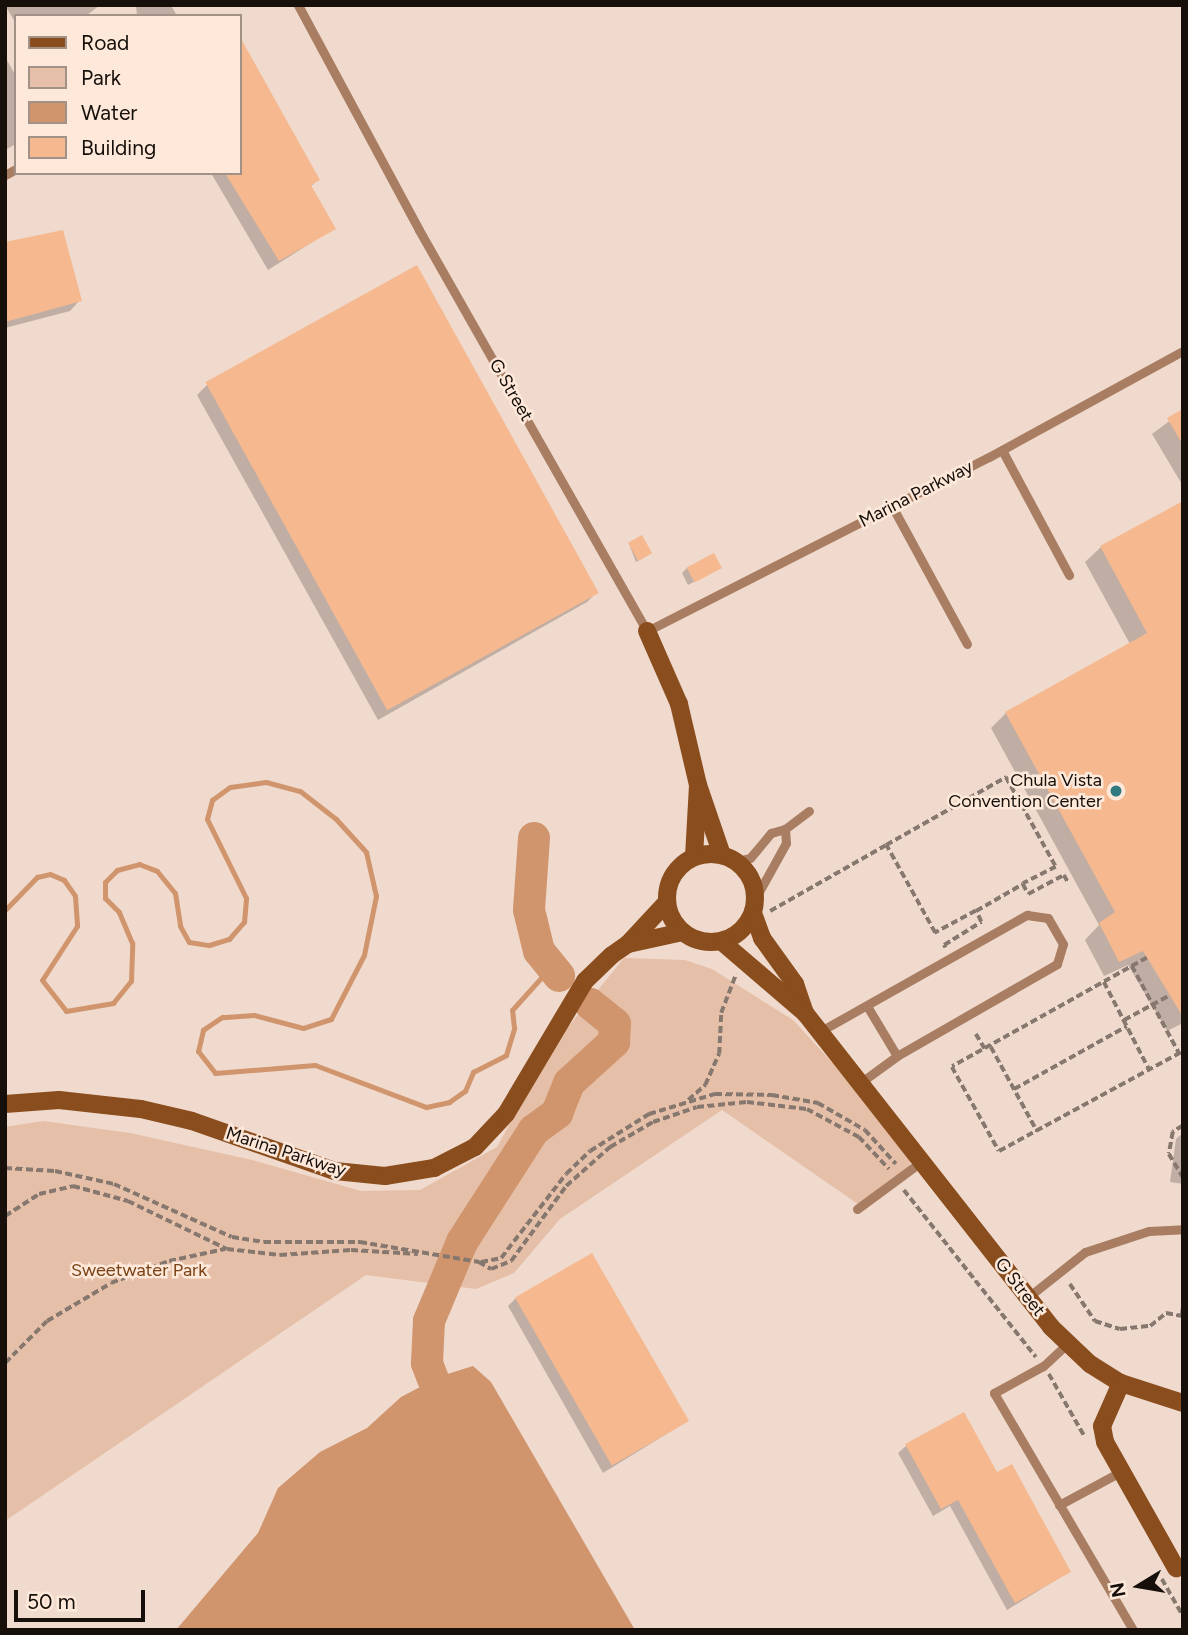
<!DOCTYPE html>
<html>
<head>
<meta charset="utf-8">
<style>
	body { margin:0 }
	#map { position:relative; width:1188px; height:1635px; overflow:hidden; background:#f0dacd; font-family:Figtree,sans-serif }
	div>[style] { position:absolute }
	.green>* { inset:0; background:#e5bfa7 }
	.water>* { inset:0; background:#d0956d }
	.shadow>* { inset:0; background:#0003 }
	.stream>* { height:5px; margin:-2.5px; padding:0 2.5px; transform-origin:2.5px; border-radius:2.5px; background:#d0956d }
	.river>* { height:32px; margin:-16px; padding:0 16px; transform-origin:16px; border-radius:16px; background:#d0956d }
	.building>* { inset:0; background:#f5b88f; transform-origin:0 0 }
	.path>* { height:3.5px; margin-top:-1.75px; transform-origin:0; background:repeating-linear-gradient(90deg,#87786f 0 7px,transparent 0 10.5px) }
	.lane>* { height:9px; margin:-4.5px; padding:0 4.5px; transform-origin:4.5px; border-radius:4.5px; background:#a87d61 }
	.secondary>* { height:18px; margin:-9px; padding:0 9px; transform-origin:9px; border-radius:9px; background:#8a4d1d }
	.secondary>.ring { margin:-9px; padding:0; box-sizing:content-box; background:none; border:18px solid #8a4d1d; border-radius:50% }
	.dots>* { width:19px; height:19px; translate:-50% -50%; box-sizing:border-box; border:4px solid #fde8da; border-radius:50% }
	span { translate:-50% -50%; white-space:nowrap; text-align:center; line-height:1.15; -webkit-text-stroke:5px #fde8da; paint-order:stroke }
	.street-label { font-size:18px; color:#160f0a }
	.poi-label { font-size:18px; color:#160f0a }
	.right { translate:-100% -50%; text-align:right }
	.park-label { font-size:18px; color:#7a4215 }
	.frame { position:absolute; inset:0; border:7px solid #160f0a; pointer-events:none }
	.legend { position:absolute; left:14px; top:14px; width:228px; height:161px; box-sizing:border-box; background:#fde8da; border:2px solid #a19187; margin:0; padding:9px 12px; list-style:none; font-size:21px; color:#160f0a }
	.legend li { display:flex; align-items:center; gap:14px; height:35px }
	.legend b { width:35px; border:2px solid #a19187 }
	.north { position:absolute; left:1104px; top:1551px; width:70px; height:70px; -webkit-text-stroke:5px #fde8da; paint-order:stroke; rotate:259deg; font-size:19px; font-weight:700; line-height:28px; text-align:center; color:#160f0a }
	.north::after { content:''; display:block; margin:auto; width:24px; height:32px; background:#160f0a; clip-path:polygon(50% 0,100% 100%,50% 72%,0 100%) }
	.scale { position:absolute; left:14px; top:1590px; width:131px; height:32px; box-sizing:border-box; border:4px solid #160f0a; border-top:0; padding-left:9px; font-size:21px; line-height:24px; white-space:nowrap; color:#160f0a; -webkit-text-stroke:5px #fde8da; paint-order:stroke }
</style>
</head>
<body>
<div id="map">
	<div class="green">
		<i style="clip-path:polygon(624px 958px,685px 960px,712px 969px,793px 1020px,865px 1098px,910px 1159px,910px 1169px,858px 1204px,722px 1110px,560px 1219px,514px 1273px,476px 1289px,366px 1275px,5px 1521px,5px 1127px,43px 1121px,130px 1133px,252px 1160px,361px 1191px,420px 1190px,497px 1147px,551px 1048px)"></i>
	</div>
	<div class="water">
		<i style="clip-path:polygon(473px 1366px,491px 1382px,635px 1630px,176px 1630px,258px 1533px,278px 1488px,320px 1452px,367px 1428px,401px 1397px,441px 1376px)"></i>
	</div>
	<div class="shadow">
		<i style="clip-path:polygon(5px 5px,100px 5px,86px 16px,16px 16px,16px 24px)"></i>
		<i style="clip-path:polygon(136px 5px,171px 5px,177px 16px,137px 16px)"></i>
		<i style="clip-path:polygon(240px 42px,318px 180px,310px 187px,333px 229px,268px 270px,211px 173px,240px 173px)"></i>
		<i style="clip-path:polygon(5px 57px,16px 76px,16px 144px,5px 150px)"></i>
		<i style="clip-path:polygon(5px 246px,80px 300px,70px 311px,5px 328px)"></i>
		<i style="clip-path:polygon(207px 385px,597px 592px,587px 602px,378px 720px,197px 395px)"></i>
		<i style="clip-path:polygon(1183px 411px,1183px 486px,1152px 434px)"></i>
		<i style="clip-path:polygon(1183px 503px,1183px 1023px,1167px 1031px,1128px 965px,1104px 976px,1085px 940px,1099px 925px,991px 728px,1006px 713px,1130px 644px,1085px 562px,1101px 547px)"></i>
		<i style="clip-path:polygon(629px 544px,648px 555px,636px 562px)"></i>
		<i style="clip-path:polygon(687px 568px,720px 568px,688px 585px,682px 573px)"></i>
		<i style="clip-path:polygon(1183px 1133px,1183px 1184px,1170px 1182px,1176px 1139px)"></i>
		<i style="clip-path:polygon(1183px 1293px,1183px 1313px,1180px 1313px)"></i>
		<i style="clip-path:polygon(516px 1298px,686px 1422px,603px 1473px,508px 1306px)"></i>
		<i style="clip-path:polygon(906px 1446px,996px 1474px,1069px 1572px,1007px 1610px,950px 1506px,933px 1516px,898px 1453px)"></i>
	</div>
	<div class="stream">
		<i style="left:5px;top:910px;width:46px;rotate:-45.9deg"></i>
		<i style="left:37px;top:877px;width:13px;rotate:-13deg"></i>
		<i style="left:50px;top:874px;width:15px;rotate:23deg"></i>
		<i style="left:64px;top:880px;width:19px;rotate:55deg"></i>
		<i style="left:75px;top:896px;width:30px;rotate:86deg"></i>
		<i style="left:77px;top:926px;width:64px;rotate:122.9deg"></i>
		<i style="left:42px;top:980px;width:39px;rotate:52deg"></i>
		<i style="left:66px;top:1011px;width:48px;rotate:-9.7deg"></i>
		<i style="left:113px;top:1003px;width:28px;rotate:-51deg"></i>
		<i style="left:131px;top:981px;width:38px;rotate:-88deg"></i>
		<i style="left:132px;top:943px;width:34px;rotate:-113deg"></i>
		<i style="left:119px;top:912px;width:20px;rotate:-135deg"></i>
		<i style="left:105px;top:898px;width:16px;rotate:-90deg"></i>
		<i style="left:105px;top:882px;width:17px;rotate:-45deg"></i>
		<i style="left:117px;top:870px;width:23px;rotate:-15deg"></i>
		<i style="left:139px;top:864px;width:19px;rotate:21deg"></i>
		<i style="left:157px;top:871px;width:28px;rotate:51deg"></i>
		<i style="left:175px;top:893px;width:33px;rotate:81deg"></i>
		<i style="left:180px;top:926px;width:18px;rotate:61deg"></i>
		<i style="left:189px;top:942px;width:20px;rotate:9deg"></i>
		<i style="left:209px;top:945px;width:21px;rotate:-17deg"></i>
		<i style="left:229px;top:939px;width:23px;rotate:-49deg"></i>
		<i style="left:244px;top:922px;width:24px;rotate:-85deg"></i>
		<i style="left:246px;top:898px;width:88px;rotate:-116.3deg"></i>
		<i style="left:207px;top:819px;width:20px;rotate:-75deg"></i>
		<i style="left:212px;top:800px;width:22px;rotate:-36deg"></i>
		<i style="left:230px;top:787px;width:36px;rotate:-8deg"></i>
		<i style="left:266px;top:782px;width:35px;rotate:15deg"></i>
		<i style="left:300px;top:791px;width:46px;rotate:37.9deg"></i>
		<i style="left:336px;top:819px;width:45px;rotate:47.7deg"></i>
		<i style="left:366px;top:852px;width:45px;rotate:77.2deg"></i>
		<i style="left:376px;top:896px;width:60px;rotate:101.5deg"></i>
		<i style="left:364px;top:955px;width:72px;rotate:117.3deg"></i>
		<i style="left:331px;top:1019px;width:29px;rotate:162deg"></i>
		<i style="left:303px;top:1028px;width:51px;rotate:-165.1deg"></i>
		<i style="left:254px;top:1015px;width:32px;rotate:176deg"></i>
		<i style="left:222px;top:1017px;width:23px;rotate:146deg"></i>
		<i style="left:203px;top:1030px;width:22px;rotate:103deg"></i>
		<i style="left:198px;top:1051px;width:28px;rotate:52deg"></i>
		<i style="left:215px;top:1073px;width:100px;rotate:-4.6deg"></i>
		<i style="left:315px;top:1065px;width:119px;rotate:20.7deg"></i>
		<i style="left:426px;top:1107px;width:24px;rotate:-12deg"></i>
		<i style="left:449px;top:1102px;width:19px;rotate:-35deg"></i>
		<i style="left:465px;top:1091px;width:21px;rotate:-67deg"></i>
		<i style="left:473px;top:1072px;width:37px;rotate:-27deg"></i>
		<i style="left:506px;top:1055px;width:28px;rotate:-73deg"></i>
		<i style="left:514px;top:1028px;width:18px;rotate:-96deg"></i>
		<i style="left:512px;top:1010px;width:55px;rotate:-47.9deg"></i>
	</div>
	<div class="river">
		<i style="left:534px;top:838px;width:72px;rotate:94deg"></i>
		<i style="left:529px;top:910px;width:42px;rotate:76.3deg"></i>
		<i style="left:539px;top:951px;width:32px;rotate:51deg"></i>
		<i style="left:433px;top:1379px;width:17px;rotate:-111deg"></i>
		<i style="left:427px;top:1363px;width:42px;rotate:-87.3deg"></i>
		<i style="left:429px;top:1321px;width:86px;rotate:-67.3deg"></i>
		<i style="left:462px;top:1242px;width:133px;rotate:-57.3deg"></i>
		<i style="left:534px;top:1130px;width:29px;rotate:-36deg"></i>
		<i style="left:557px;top:1113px;width:32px;rotate:-68deg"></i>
		<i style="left:569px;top:1083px;width:61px;rotate:-42.3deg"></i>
		<i style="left:614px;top:1042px;width:18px;rotate:-87deg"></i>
		<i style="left:615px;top:1024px;width:32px;rotate:-141deg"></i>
	</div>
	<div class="building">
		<i style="clip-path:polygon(240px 37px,320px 180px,311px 185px,336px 229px,279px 261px,225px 173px,240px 173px)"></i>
		<i style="clip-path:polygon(63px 230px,82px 301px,5px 322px,5px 242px)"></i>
		<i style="left:417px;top:265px;width:375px;height:242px;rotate:61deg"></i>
		<i style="clip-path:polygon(1183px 409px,1183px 445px,1167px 418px)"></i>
		<i style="clip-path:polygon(1183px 501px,1183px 1017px,1143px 951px,1119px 962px,1099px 923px,1115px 912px,1005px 712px,1147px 633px,1100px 546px)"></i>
		<i style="left:642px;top:535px;width:21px;height:16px;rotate:61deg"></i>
		<i style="left:714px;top:553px;width:17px;height:31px;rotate:62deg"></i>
		<i style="left:592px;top:1253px;width:194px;height:89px;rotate:60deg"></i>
		<i style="clip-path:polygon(964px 1412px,997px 1472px,1012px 1464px,1071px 1572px,1015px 1603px,958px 1500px,941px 1509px,905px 1444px)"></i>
	</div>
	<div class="path">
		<i style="left:770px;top:911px;width:133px;rotate:-29.6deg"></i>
		<i style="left:976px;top:911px;width:54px;rotate:-29.9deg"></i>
		<i style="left:945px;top:948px;width:3px;rotate:-108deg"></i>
		<i style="left:944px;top:945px;width:44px;rotate:-31.9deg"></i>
		<i style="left:981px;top:922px;width:12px;rotate:-114deg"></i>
		<i style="left:976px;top:911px;width:47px;rotate:151.8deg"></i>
		<i style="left:935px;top:933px;width:101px;rotate:-119.1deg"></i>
		<i style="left:886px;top:845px;width:138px;rotate:-29.5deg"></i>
		<i style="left:1006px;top:777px;width:103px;rotate:60.9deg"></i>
		<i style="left:1056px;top:867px;width:37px;rotate:153deg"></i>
		<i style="left:1023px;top:884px;width:11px;rotate:63deg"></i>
		<i style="left:1028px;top:894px;width:41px;rotate:-27.8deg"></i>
		<i style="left:1064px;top:875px;width:10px;rotate:61deg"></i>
		<i style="left:1147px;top:958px;width:223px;rotate:150.8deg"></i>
		<i style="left:952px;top:1067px;width:96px;rotate:60.8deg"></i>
		<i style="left:999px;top:1151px;width:209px;rotate:-28.5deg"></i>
		<i style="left:1132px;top:966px;width:99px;rotate:61.6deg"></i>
		<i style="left:1104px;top:982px;width:98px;rotate:62.7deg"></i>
		<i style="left:1124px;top:1020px;width:52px;rotate:-28.5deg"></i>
		<i style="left:976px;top:1034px;width:17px;rotate:59deg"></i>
		<i style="left:991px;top:1047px;width:96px;rotate:61.3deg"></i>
		<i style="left:1014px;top:1089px;width:129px;rotate:-29.1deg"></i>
		<i style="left:688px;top:1100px;width:23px;rotate:-41deg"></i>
		<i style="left:705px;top:1085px;width:34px;rotate:-66deg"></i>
		<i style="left:719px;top:1054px;width:41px;rotate:-87.2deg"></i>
		<i style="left:721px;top:1013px;width:42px;rotate:-69deg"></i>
		<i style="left:1183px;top:1126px;width:12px;rotate:149deg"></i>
		<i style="left:1173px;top:1132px;width:22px;rotate:100deg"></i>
		<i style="left:1169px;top:1154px;width:27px;rotate:59deg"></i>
		<i style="left:5px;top:1168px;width:50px;rotate:3.4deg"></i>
		<i style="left:55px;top:1171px;width:60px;rotate:12.4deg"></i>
		<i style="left:114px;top:1184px;width:129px;rotate:24.2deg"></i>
		<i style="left:232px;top:1237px;width:32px;rotate:9deg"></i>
		<i style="left:264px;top:1242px;width:96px"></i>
		<i style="left:360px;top:1242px;width:121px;rotate:9.5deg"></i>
		<i style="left:479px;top:1262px;width:14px;rotate:30deg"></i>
		<i style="left:491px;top:1269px;width:22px;rotate:-22deg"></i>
		<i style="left:511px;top:1261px;width:93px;rotate:-53.7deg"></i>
		<i style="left:566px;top:1186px;width:59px;rotate:-41.6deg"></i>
		<i style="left:610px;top:1147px;width:50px;rotate:-30.2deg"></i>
		<i style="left:653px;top:1122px;width:46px;rotate:-18.8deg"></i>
		<i style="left:697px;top:1107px;width:50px;rotate:-5.7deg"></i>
		<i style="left:747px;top:1102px;width:60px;rotate:6.7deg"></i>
		<i style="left:807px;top:1109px;width:59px;rotate:28.3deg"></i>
		<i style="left:859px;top:1137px;width:44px;rotate:46.8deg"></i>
		<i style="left:904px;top:1190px;width:213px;rotate:51.7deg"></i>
		<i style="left:5px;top:1216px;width:40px;rotate:-32.9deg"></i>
		<i style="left:39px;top:1194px;width:35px;rotate:-13deg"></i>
		<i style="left:73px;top:1186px;width:57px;rotate:15.3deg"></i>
		<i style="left:128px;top:1201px;width:110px;rotate:25.9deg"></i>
		<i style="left:227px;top:1249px;width:53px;rotate:6.5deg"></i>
		<i style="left:280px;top:1255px;width:71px;rotate:-4deg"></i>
		<i style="left:351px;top:1250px;width:67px;rotate:3.4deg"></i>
		<i style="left:481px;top:1262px;width:20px;rotate:-11deg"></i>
		<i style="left:501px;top:1258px;width:106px;rotate:-52.3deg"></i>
		<i style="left:566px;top:1174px;width:33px;rotate:-44deg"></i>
		<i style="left:590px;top:1151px;width:70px;rotate:-32.1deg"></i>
		<i style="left:649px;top:1114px;width:69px;rotate:-16.9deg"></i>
		<i style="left:715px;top:1094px;width:57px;rotate:1deg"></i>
		<i style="left:772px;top:1095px;width:47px;rotate:9.9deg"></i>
		<i style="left:818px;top:1103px;width:54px;rotate:29.9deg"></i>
		<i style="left:865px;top:1130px;width:46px;rotate:47.6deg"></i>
		<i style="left:1070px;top:1284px;width:45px;rotate:56deg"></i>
		<i style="left:1095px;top:1321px;width:26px;rotate:18deg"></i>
		<i style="left:1120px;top:1329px;width:30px;rotate:-6deg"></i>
		<i style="left:1150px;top:1326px;width:21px;rotate:-39deg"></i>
		<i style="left:1166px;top:1313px;width:17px;rotate:10deg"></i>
		<i style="left:1182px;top:1315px;width:10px;rotate:-84deg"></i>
		<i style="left:5px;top:1363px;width:59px;rotate:-45deg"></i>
		<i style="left:47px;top:1321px;width:74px;rotate:-30.7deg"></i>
		<i style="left:111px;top:1283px;width:62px;rotate:-20.8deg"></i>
		<i style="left:169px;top:1261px;width:57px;rotate:-12.1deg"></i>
		<i style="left:1049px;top:1374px;width:73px;rotate:60.3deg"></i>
		<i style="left:1162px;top:1579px;width:43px;rotate:60.4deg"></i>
	</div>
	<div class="lane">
		<i style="left:298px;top:5px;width:255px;rotate:61.7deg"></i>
		<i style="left:419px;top:230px;width:461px;rotate:60.4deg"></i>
		<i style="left:647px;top:631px;width:384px;rotate:-27deg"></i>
		<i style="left:989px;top:457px;width:221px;rotate:-28.7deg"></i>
		<i style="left:5px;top:175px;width:13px;rotate:-29deg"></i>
		<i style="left:1002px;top:450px;width:142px;rotate:61.8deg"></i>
		<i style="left:892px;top:506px;width:157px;rotate:61.5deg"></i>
		<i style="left:785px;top:829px;width:30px;rotate:-37deg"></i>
		<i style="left:736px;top:861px;width:14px;rotate:-12deg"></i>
		<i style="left:750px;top:858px;width:33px;rotate:-50deg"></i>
		<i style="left:771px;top:833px;width:15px;rotate:-16deg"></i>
		<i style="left:785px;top:829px;width:14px;rotate:86deg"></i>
		<i style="left:786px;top:843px;width:64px;rotate:119deg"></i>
		<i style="left:867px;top:1006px;width:58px;rotate:59deg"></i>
		<i style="left:819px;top:1032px;width:239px;rotate:-29.4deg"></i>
		<i style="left:1027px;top:915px;width:21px;rotate:8deg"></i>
		<i style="left:1048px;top:918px;width:30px;rotate:60deg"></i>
		<i style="left:1063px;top:944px;width:21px;rotate:107deg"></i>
		<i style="left:1057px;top:964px;width:185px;rotate:150.1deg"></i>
		<i style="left:897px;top:1056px;width:46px;rotate:143.9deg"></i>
		<i style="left:857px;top:1209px;width:79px;rotate:-36.3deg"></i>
		<i style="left:1027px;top:1298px;width:74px;rotate:-38.4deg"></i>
		<i style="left:1085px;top:1252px;width:67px;rotate:-18.2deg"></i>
		<i style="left:1149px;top:1231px;width:34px;rotate:-3deg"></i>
		<i style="left:1068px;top:1343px;width:34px;rotate:137deg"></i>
		<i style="left:1043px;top:1366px;width:56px;rotate:151.1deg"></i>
		<i style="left:994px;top:1393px;width:275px;rotate:59.6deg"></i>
		<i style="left:1059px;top:1505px;width:69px;rotate:-28.4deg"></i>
	</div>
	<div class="secondary">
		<i style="left:647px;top:631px;width:80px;rotate:66.3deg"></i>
		<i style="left:679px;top:704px;width:83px;rotate:76.8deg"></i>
		<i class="ring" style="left:667px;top:854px;width:70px;height:70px"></i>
		<i style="left:694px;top:857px;width:72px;rotate:-86.8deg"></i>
		<i style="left:698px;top:785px;width:74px;rotate:71.1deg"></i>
		<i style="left:753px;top:913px;width:27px;rotate:70deg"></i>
		<i style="left:762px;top:938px;width:57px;rotate:54.3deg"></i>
		<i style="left:795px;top:984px;width:31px;rotate:71deg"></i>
		<i style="left:721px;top:941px;width:111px;rotate:40.6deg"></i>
		<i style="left:805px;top:1013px;width:399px;rotate:51.9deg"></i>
		<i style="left:1051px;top:1327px;width:54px;rotate:43.5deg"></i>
		<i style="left:1090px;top:1364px;width:36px;rotate:32deg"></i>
		<i style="left:1121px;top:1383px;width:65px;rotate:17.9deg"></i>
		<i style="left:628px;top:944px;width:57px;rotate:-47.1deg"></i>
		<i style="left:5px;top:1104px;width:54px;rotate:-4.2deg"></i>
		<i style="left:59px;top:1100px;width:82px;rotate:6.3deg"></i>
		<i style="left:141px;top:1109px;width:52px;rotate:13.2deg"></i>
		<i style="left:192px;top:1121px;width:151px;rotate:19.3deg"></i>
		<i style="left:335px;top:1171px;width:50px;rotate:5.7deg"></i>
		<i style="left:385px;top:1176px;width:50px;rotate:-9.3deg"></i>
		<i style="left:434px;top:1168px;width:46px;rotate:-27.1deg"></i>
		<i style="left:475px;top:1147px;width:45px;rotate:-46.8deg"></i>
		<i style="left:506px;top:1114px;width:155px;rotate:-59.3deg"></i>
		<i style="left:585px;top:981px;width:37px;rotate:-44deg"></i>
		<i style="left:612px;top:955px;width:19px;rotate:-35deg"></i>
		<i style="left:628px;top:944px;width:56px;rotate:-12.3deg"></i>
		<i style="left:1121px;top:1383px;width:47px;rotate:113.8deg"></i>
		<i style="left:1102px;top:1426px;width:16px;rotate:79deg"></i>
		<i style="left:1105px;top:1442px;width:145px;rotate:60.6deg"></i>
	</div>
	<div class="dots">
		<i style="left:1116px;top:791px;background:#317981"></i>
	</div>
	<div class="street-label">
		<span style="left:511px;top:390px;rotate:60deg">G Street</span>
		<span style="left:916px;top:494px;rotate:-27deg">Marina Parkway</span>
		<span style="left:286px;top:1152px;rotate:18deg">Marina Parkway</span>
		<span style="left:1020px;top:1287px;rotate:52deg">G Street</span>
	</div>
	<div class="poi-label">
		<span class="right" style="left:1102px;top:791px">Chula Vista<br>Convention Center</span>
	</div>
	<div class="park-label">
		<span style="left:139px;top:1270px">Sweetwater Park</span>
	</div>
	<div class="frame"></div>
	<ul class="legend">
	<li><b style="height:9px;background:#8a4d1d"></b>Road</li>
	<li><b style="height:19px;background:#e5bfa7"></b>Park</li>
	<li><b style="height:19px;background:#d0956d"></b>Water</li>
	<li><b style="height:19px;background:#f5b88f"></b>Building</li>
	</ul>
	<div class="north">N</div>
	<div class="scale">50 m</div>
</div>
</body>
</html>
